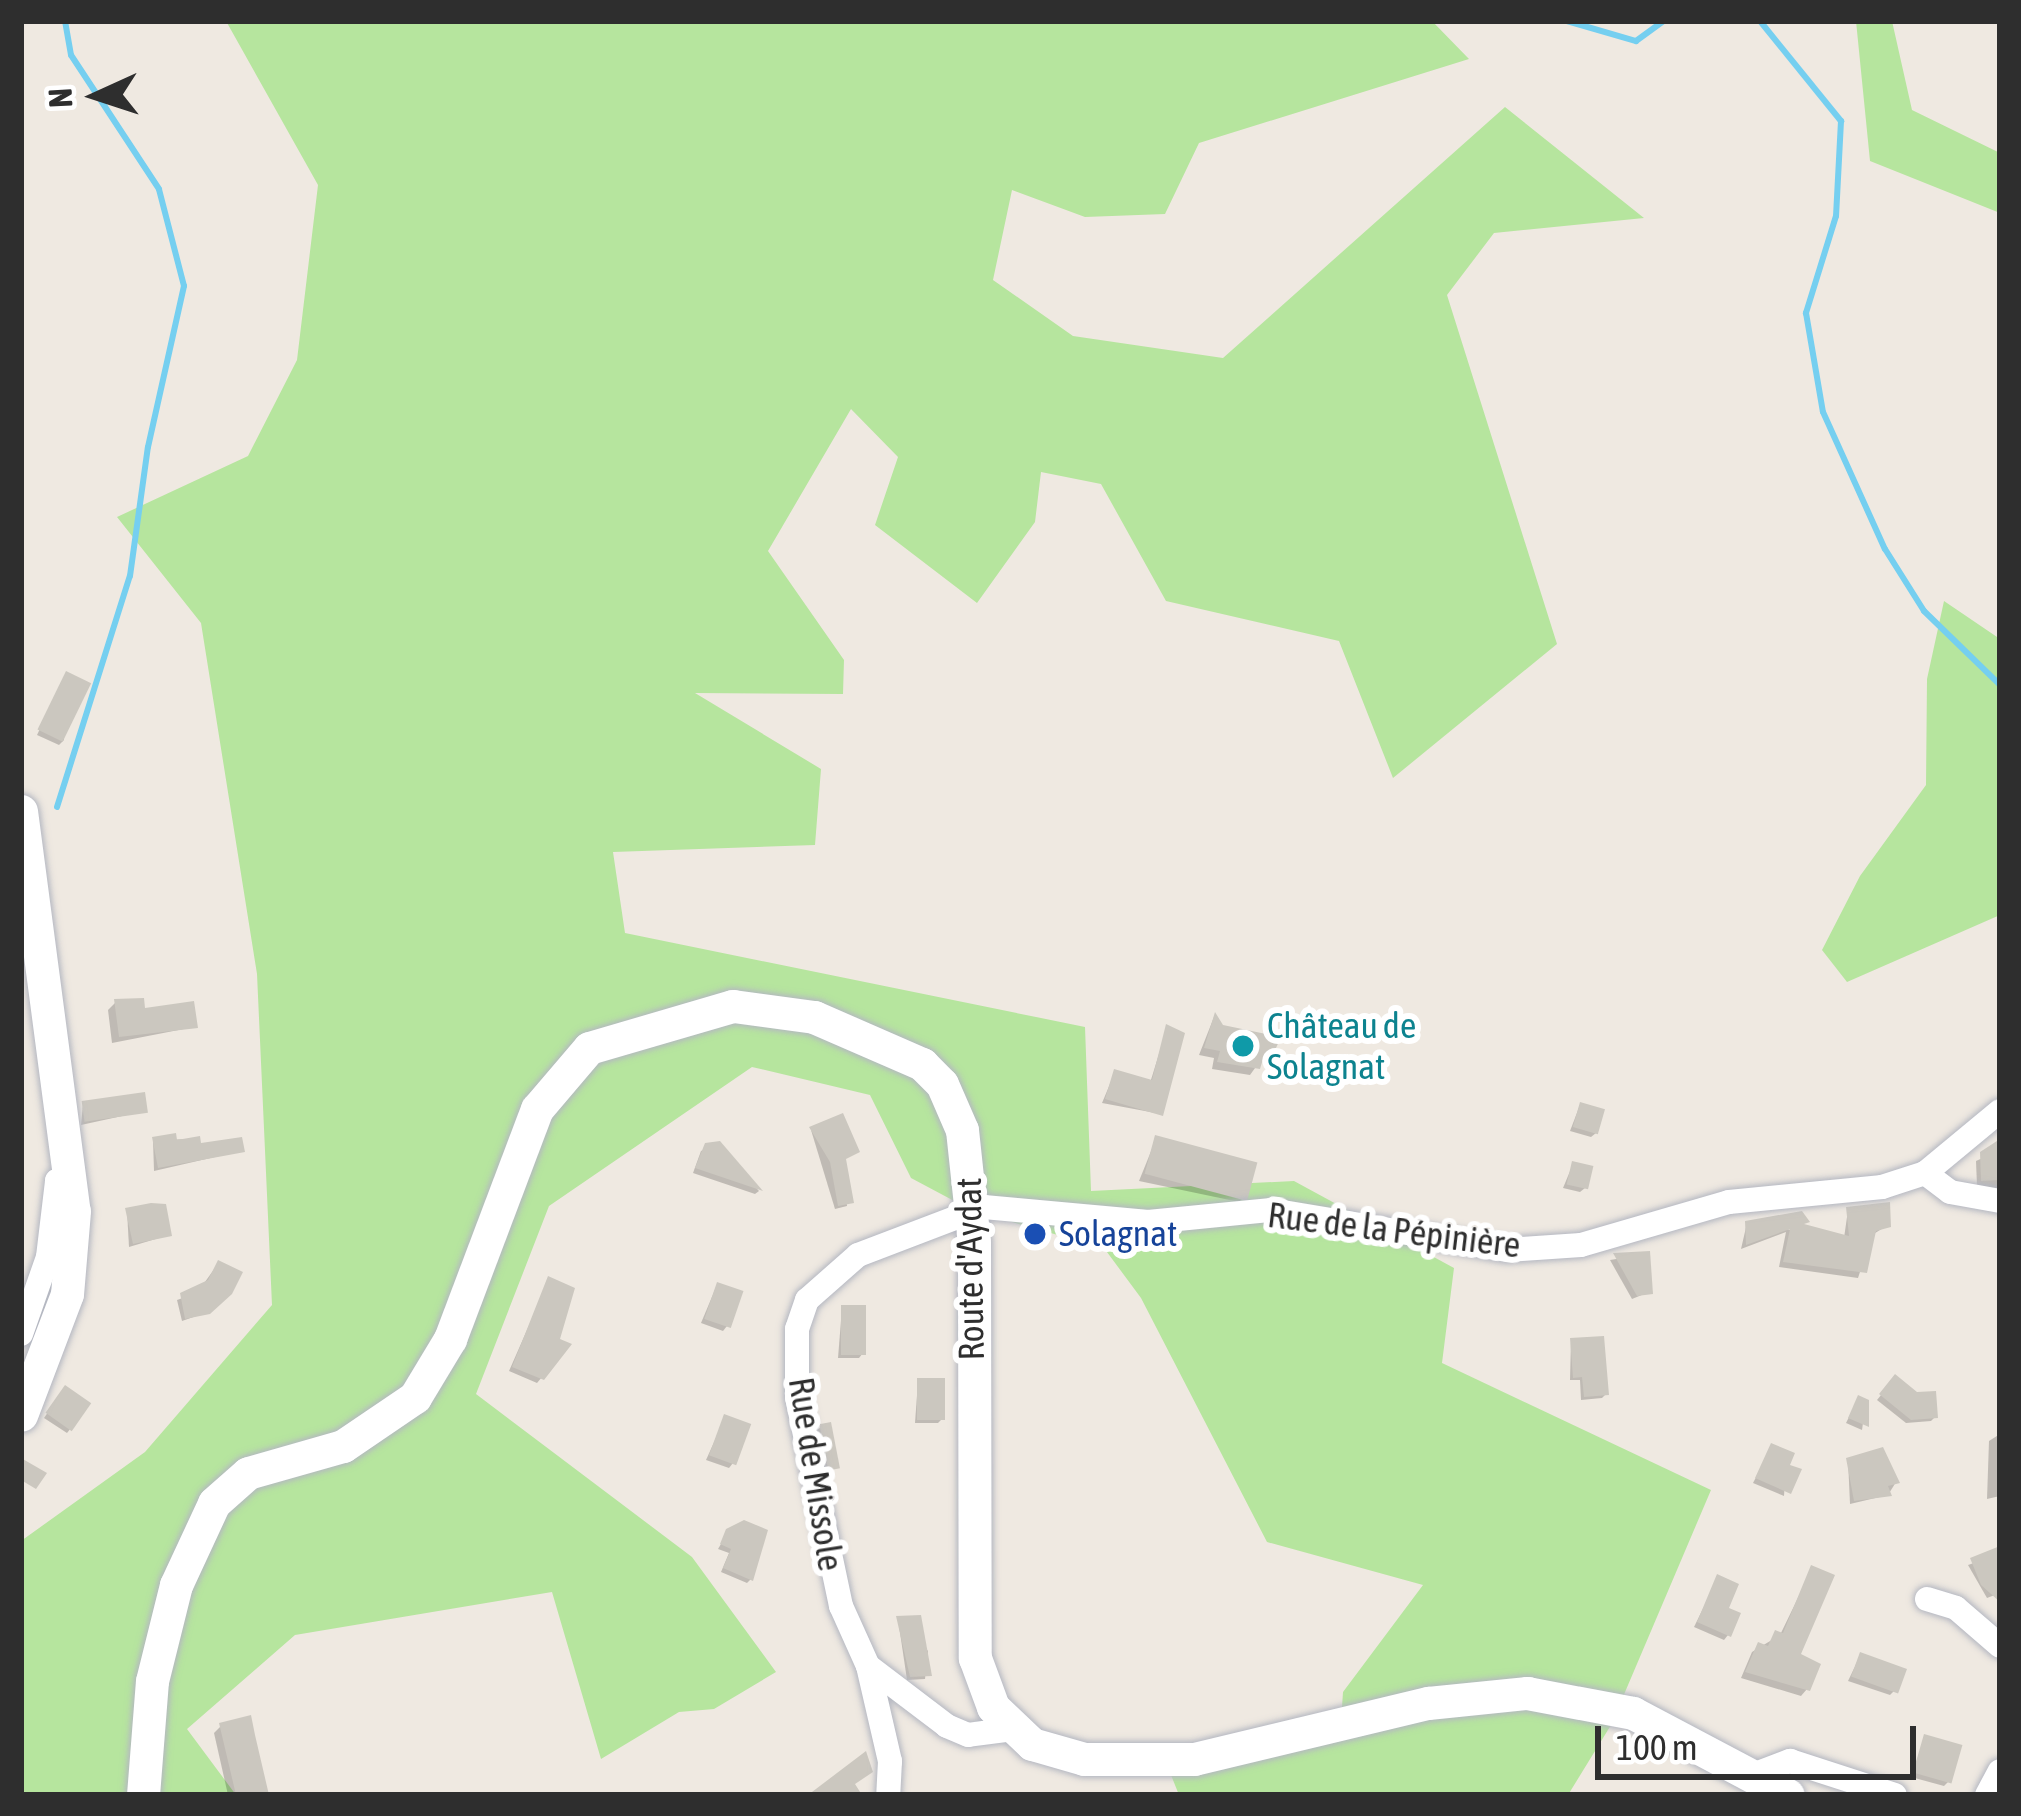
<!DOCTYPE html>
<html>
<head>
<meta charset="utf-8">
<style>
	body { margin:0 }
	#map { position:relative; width:2021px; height:1816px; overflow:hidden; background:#efe9e1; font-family:"Asap Condensed",sans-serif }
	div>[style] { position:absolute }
	.green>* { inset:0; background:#b6e59e }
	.shadow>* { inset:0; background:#0003 }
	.stream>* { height:6px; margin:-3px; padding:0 3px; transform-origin:3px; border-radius:3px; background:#75cff0 }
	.building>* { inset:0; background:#cbc7bf; transform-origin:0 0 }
	.roads { filter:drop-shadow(0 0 3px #b4b7c1) drop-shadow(0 0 3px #b4b7c1) }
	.minor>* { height:24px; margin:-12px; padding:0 12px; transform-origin:12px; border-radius:12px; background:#fff }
	.secondary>* { height:33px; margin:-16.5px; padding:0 16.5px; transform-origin:16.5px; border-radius:16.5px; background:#fff }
	.dots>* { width:33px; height:33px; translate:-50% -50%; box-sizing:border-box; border:6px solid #fff; border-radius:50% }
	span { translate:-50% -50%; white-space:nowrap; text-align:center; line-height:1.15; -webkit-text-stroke:12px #fff; paint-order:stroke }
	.culture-label { font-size:36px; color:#0d838f }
	.left { translate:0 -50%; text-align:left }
	.street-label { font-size:36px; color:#2e2e2e }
	.transit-label { font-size:36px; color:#164399 }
	.frame { position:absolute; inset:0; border:24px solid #2e2e2e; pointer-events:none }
	.north { position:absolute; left:36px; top:36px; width:120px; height:120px; -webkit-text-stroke:9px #fff; paint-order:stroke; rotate:267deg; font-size:33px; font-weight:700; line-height:48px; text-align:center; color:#2e2e2e }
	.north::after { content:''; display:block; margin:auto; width:42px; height:54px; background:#2e2e2e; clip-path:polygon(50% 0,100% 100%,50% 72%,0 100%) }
	.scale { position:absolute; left:1595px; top:1726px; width:321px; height:54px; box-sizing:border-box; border:6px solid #2e2e2e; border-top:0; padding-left:15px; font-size:36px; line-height:42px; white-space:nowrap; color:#2e2e2e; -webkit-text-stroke:9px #fff; paint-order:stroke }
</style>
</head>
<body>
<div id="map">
	<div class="green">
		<i style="clip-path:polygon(226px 21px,1432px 21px,1469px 59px,1199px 143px,1165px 214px,1085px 217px,1012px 190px,993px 280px,1073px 336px,1223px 358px,1505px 107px,1644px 218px,1494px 233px,1447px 295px,1557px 644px,1393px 778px,1339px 641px,1166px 601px,1101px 484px,1041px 472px,1035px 522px,977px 603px,875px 525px,898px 457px,851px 409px,768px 551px,844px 660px,843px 694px,695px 693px,821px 769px,815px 845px,613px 852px,625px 933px,1085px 1027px,1091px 1191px,1294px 1181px,1454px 1268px,1442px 1363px,1711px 1490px,1611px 1725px,1568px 1795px,1179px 1795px,1171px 1775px,1340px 1737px,1343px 1692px,1423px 1585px,1267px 1542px,1141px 1298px,1104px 1248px,973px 1211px,911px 1178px,870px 1095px,752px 1067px,549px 1206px,476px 1394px,692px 1557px,776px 1672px,714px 1709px,679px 1712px,601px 1759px,552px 1592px,295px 1635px,187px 1729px,236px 1795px,21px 1795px,21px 1541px,145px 1452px,272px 1305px,257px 974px,201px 623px,117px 517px,248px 456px,297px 360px,318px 185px)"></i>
		<i style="clip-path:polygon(1856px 21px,1892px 21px,1912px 110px,2000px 153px,2000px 213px,1870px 161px)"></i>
		<i style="clip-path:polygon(1944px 601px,2000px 639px,2000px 915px,1847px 982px,1822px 950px,1860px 876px,1926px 785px,1927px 679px)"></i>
	</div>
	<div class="shadow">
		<i style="clip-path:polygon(66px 674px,64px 740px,59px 745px,37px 735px)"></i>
		<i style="clip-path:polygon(116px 1002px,143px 1011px,194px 1027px,112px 1043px,108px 1010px)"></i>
		<i style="clip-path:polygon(1214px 1017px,1222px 1028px,1276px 1039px,1250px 1075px,1212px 1069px,1214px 1058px,1199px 1055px)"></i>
		<i style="clip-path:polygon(1167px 1028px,1161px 1114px,1102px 1103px,1115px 1072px,1150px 1083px)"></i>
		<i style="clip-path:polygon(83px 1104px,145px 1111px,81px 1125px)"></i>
		<i style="clip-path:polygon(1580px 1105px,1596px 1133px,1591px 1137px,1570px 1131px)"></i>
		<i style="clip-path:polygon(811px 1130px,843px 1160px,847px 1206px,835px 1209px)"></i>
		<i style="clip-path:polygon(198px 1139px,199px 1147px,241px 1151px,154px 1171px,153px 1140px)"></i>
		<i style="clip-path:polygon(1156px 1139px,1247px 1194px,1239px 1202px,1139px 1181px)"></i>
		<i style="clip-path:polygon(718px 1144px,759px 1191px,755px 1194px,693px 1173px,701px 1151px)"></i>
		<i style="clip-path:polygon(2000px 1150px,2000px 1194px,1977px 1186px,1976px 1161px)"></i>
		<i style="clip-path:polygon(1573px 1164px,1585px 1188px,1580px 1192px,1563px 1188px)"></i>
		<i style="clip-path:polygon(1848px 1210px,1888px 1225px,1872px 1235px,1858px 1278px,1779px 1267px,1786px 1232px,1741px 1249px,1747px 1223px,1844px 1238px)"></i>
		<i style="clip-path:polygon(127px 1211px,169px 1235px,129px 1247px)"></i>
		<i style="clip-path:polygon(1647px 1254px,1649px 1292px,1632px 1299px,1610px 1260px)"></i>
		<i style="clip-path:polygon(215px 1268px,208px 1312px,182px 1321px,177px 1300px,197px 1293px)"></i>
		<i style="clip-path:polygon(549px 1280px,556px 1341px,568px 1346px,537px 1383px,509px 1371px)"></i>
		<i style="clip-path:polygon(717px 1285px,727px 1326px,723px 1331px,701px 1323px)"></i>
		<i style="clip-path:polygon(842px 1308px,863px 1353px,859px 1358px,838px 1358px)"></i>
		<i style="clip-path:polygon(1571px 1341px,1606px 1394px,1602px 1398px,1581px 1400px,1580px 1380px,1570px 1380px)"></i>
		<i style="clip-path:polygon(1895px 1378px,1935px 1417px,1931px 1421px,1906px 1423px,1877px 1400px)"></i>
		<i style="clip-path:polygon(918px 1381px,943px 1418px,938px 1423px,915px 1423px)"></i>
		<i style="clip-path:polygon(61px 1393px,71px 1428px,67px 1433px,44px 1418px)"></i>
		<i style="clip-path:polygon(1858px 1399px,1866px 1402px,1862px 1430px,1846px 1423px)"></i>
		<i style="clip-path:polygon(725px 1418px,733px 1463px,729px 1468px,706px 1460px)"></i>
		<i style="clip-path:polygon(821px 1427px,836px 1467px,825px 1473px,816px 1431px)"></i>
		<i style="clip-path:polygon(2000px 1434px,2000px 1496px,1987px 1499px,1989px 1441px)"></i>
		<i style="clip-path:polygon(1772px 1447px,1786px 1466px,1784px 1496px,1753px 1483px)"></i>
		<i style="clip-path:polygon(1848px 1460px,1896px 1482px,1888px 1495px,1850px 1504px)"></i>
		<i style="clip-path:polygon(728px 1532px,751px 1579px,747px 1583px,721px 1572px,729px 1553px,718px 1549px)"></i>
		<i style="clip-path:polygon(2000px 1554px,2000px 1593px,1987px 1598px,1968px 1565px)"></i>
		<i style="clip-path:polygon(1812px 1569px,1797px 1655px,1807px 1689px,1801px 1696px,1741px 1678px,1752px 1652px,1780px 1635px)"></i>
		<i style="clip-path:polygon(1718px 1578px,1728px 1635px,1724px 1640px,1694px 1627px)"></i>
		<i style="clip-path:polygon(898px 1619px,928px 1651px,925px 1679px,907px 1680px)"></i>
		<i style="clip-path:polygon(1860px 1656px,1895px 1690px,1890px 1695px,1848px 1681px)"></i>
		<i style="clip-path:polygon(221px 1726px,266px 1795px,228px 1795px,214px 1733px)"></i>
		<i style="clip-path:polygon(1925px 1737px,1949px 1781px,1944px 1786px,1911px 1777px)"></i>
	</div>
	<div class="stream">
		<i style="left:1567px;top:21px;width:72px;rotate:16.2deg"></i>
		<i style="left:1636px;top:41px;width:34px;rotate:-36deg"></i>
		<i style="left:1760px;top:21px;width:129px;rotate:51deg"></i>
		<i style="left:1841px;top:121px;width:95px;rotate:93deg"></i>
		<i style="left:1836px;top:216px;width:102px;rotate:107.2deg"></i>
		<i style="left:1806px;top:313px;width:100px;rotate:80.3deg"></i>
		<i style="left:1823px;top:412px;width:150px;rotate:65.7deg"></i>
		<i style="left:1885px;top:549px;width:73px;rotate:57.8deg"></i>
		<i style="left:1924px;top:611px;width:106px;rotate:44.2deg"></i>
		<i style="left:57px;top:807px;width:242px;rotate:-72.5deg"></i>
		<i style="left:130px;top:576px;width:130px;rotate:-82.1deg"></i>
		<i style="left:148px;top:447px;width:165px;rotate:-77.4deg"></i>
		<i style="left:184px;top:286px;width:100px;rotate:-104.5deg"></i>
		<i style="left:159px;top:189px;width:160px;rotate:-123.3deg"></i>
		<i style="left:71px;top:55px;width:35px;rotate:-100deg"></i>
	</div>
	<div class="building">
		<i style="left:66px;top:671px;width:28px;height:65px;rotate:26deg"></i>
		<i style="clip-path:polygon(144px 998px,145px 1008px,194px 1001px,198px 1028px,119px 1037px,114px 999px)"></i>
		<i style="clip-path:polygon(1215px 1012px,1223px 1025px,1281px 1037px,1271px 1059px,1263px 1059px,1260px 1069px,1217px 1062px,1220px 1051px,1204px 1048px)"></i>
		<i style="clip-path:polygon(1166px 1024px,1185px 1033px,1163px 1116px,1105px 1099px,1114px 1069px,1152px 1080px)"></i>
		<i style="left:145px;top:1092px;width:21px;height:64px;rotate:82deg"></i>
		<i style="left:1580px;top:1102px;width:26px;height:26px;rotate:16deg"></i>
		<i style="clip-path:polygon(843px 1113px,860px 1152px,846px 1159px,854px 1203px,838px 1206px,830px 1162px,809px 1127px)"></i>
		<i style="clip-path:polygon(176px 1133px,177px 1140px,200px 1136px,201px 1143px,242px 1137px,245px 1152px,158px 1168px,152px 1137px)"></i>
		<i style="left:1155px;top:1135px;width:106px;height:40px;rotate:15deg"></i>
		<i style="clip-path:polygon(2000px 1139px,2000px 1180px,1981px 1181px,1980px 1152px)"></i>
		<i style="clip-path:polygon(720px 1141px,763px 1191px,695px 1168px,705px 1143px)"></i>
		<i style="left:1572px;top:1161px;width:22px;height:24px;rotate:13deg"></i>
		<i style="clip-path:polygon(1890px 1202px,1891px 1227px,1876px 1231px,1867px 1273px,1783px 1262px,1790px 1229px,1746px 1245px,1745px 1221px,1802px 1211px,1810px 1222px,1804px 1224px,1849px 1236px,1846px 1207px)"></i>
		<i style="clip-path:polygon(151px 1203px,166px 1204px,172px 1236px,133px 1244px,125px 1208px)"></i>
		<i style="clip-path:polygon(1650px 1251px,1653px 1294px,1637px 1296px,1613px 1253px)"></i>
		<i style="clip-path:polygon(218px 1260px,243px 1272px,232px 1294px,210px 1314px,185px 1319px,180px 1293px,208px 1280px)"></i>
		<i style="clip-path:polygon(548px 1276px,575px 1288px,560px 1339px,572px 1344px,544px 1380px,512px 1367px)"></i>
		<i style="left:717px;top:1282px;width:28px;height:39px;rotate:19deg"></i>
		<i style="left:841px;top:1305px;width:25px;height:50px"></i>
		<i style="clip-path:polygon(1604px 1336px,1609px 1395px,1584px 1397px,1582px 1377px,1573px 1378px,1570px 1338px)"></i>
		<i style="clip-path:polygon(1895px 1374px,1917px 1392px,1936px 1391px,1938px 1418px,1911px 1420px,1879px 1394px)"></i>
		<i style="left:917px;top:1378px;width:28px;height:42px"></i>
		<i style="left:65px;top:1385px;width:32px;height:34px;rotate:35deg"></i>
		<i style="clip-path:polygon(1858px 1395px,1869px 1400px,1869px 1427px,1848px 1418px)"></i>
		<i style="left:724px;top:1414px;width:29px;height:44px;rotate:20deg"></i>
		<i style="left:831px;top:1422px;width:47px;height:12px;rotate:79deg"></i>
		<i style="clip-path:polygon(1771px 1443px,1795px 1453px,1790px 1465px,1802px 1469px,1791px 1494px,1755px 1478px)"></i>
		<i style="clip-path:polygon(1883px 1447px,1900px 1483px,1888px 1486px,1892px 1496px,1854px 1501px,1846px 1458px)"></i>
		<i style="clip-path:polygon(21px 1458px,47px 1473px,36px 1489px,21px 1480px)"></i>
		<i style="clip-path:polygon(744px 1520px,768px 1530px,753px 1581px,723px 1568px,731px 1549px,720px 1544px,726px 1529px)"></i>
		<i style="clip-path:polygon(2000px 1546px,2000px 1602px,1981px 1585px,1970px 1558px)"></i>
		<i style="clip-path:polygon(1811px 1565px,1835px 1575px,1801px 1654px,1821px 1664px,1810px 1691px,1745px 1672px,1758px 1642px,1768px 1646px,1775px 1630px,1783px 1633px)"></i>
		<i style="clip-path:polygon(1717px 1574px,1739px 1584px,1729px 1608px,1741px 1613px,1731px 1637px,1697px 1622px)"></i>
		<i style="clip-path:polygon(921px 1615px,932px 1676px,910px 1677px,896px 1616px)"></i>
		<i style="left:1860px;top:1652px;width:50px;height:26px;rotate:20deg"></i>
		<i style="clip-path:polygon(251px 1715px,255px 1735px,269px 1795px,236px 1795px,219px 1723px)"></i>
		<i style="left:1924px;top:1734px;width:40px;height:40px;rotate:16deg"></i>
		<i style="clip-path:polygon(866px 1751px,873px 1772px,855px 1784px,862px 1795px,808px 1795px)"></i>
	</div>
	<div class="roads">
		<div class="minor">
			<i style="left:1925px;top:1173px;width:31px;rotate:37deg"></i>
			<i style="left:1950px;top:1192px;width:51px;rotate:10.2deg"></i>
			<i style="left:21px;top:1334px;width:82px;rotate:-70.7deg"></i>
			<i style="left:48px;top:1257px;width:77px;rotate:-83.2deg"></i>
			<i style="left:57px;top:1181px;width:15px;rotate:-20deg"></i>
			<i style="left:1927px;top:1599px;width:30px;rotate:17deg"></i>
			<i style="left:1956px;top:1608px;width:58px;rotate:40.8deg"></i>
			<i style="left:868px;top:1666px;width:98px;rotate:77deg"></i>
			<i style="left:890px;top:1761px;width:34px;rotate:93deg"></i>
			<i style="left:1013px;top:1729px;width:45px;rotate:172.4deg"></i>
			<i style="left:968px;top:1735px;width:23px;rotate:-157deg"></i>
			<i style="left:947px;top:1726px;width:99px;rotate:-142.8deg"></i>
			<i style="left:868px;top:1666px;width:66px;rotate:-114.2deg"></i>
			<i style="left:841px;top:1606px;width:213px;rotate:-101.9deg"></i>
			<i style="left:797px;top:1398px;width:69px;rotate:-90deg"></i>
			<i style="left:797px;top:1329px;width:31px;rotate:-71deg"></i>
			<i style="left:807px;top:1300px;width:68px;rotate:-41.4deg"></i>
			<i style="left:858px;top:1255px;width:135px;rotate:-20.9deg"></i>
			<i style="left:984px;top:1207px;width:165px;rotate:5.2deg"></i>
			<i style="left:1148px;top:1222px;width:124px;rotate:-5.6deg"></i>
			<i style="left:1271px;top:1210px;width:239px;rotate:9.6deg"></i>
			<i style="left:1507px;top:1250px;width:74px;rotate:-3.9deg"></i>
			<i style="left:1581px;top:1245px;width:154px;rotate:-16.2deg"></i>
			<i style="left:1729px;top:1202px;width:154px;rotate:-5.6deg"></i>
			<i style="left:1882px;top:1187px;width:45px;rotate:-18deg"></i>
			<i style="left:1925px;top:1173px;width:97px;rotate:-39.6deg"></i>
			<i style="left:1753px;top:1775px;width:40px;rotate:-21deg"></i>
			<i style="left:1790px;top:1761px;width:110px;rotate:17.9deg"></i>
			<i style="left:1987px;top:1795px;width:27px;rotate:-62deg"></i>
		</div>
		<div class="secondary">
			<i style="left:21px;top:811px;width:403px;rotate:82.5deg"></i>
			<i style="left:74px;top:1211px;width:83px;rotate:94.8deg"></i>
			<i style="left:67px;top:1294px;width:129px;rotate:110.8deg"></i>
			<i style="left:143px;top:1795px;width:114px;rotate:-85.5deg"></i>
			<i style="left:152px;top:1681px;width:99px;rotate:-76deg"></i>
			<i style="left:176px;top:1585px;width:90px;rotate:-65.1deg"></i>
			<i style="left:214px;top:1503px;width:45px;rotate:-41.4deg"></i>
			<i style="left:248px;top:1473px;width:99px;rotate:-15.9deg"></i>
			<i style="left:343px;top:1446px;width:87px;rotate:-34.2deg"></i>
			<i style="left:415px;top:1397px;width:68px;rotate:-58.9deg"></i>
			<i style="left:450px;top:1339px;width:246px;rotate:-69.3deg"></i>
			<i style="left:537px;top:1109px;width:80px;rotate:-49.6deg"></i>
			<i style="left:589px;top:1048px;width:150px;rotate:-16.3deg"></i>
			<i style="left:733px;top:1006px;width:82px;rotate:7.7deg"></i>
			<i style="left:814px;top:1017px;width:118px;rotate:23.5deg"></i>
			<i style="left:922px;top:1064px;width:28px;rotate:45deg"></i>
			<i style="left:942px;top:1084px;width:50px;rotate:66.5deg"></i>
			<i style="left:962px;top:1130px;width:113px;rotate:83.9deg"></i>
			<i style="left:974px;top:1242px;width:416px;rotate:89.9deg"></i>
			<i style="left:975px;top:1658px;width:52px;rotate:69.8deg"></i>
			<i style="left:993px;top:1707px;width:54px;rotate:43.5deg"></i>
			<i style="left:1032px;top:1744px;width:54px;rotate:16.1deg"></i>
			<i style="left:1084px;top:1759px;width:110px"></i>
			<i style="left:1194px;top:1759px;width:241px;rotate:-13.5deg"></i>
			<i style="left:1428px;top:1703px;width:100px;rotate:-5.8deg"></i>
			<i style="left:1527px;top:1693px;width:108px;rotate:10.7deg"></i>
			<i style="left:1633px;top:1713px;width:175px;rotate:27.9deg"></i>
		</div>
	</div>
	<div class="dots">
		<i style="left:1243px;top:1046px;background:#0f9aa8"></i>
		<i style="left:1035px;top:1234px;background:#1a4fb4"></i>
	</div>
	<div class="culture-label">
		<span class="left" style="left:1267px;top:1046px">Château de<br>Solagnat</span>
	</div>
	<div class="street-label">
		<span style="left:1394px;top:1230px;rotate:7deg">Rue de la Pépinière</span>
		<span style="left:970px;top:1269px;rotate:-91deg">Route d'Aydat</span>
		<span style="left:816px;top:1474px;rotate:81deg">Rue de Missole</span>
	</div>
	<div class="transit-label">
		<span class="left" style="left:1059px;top:1234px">Solagnat</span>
	</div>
	<div class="frame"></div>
	<div class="north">N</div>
	<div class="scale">100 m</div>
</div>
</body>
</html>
